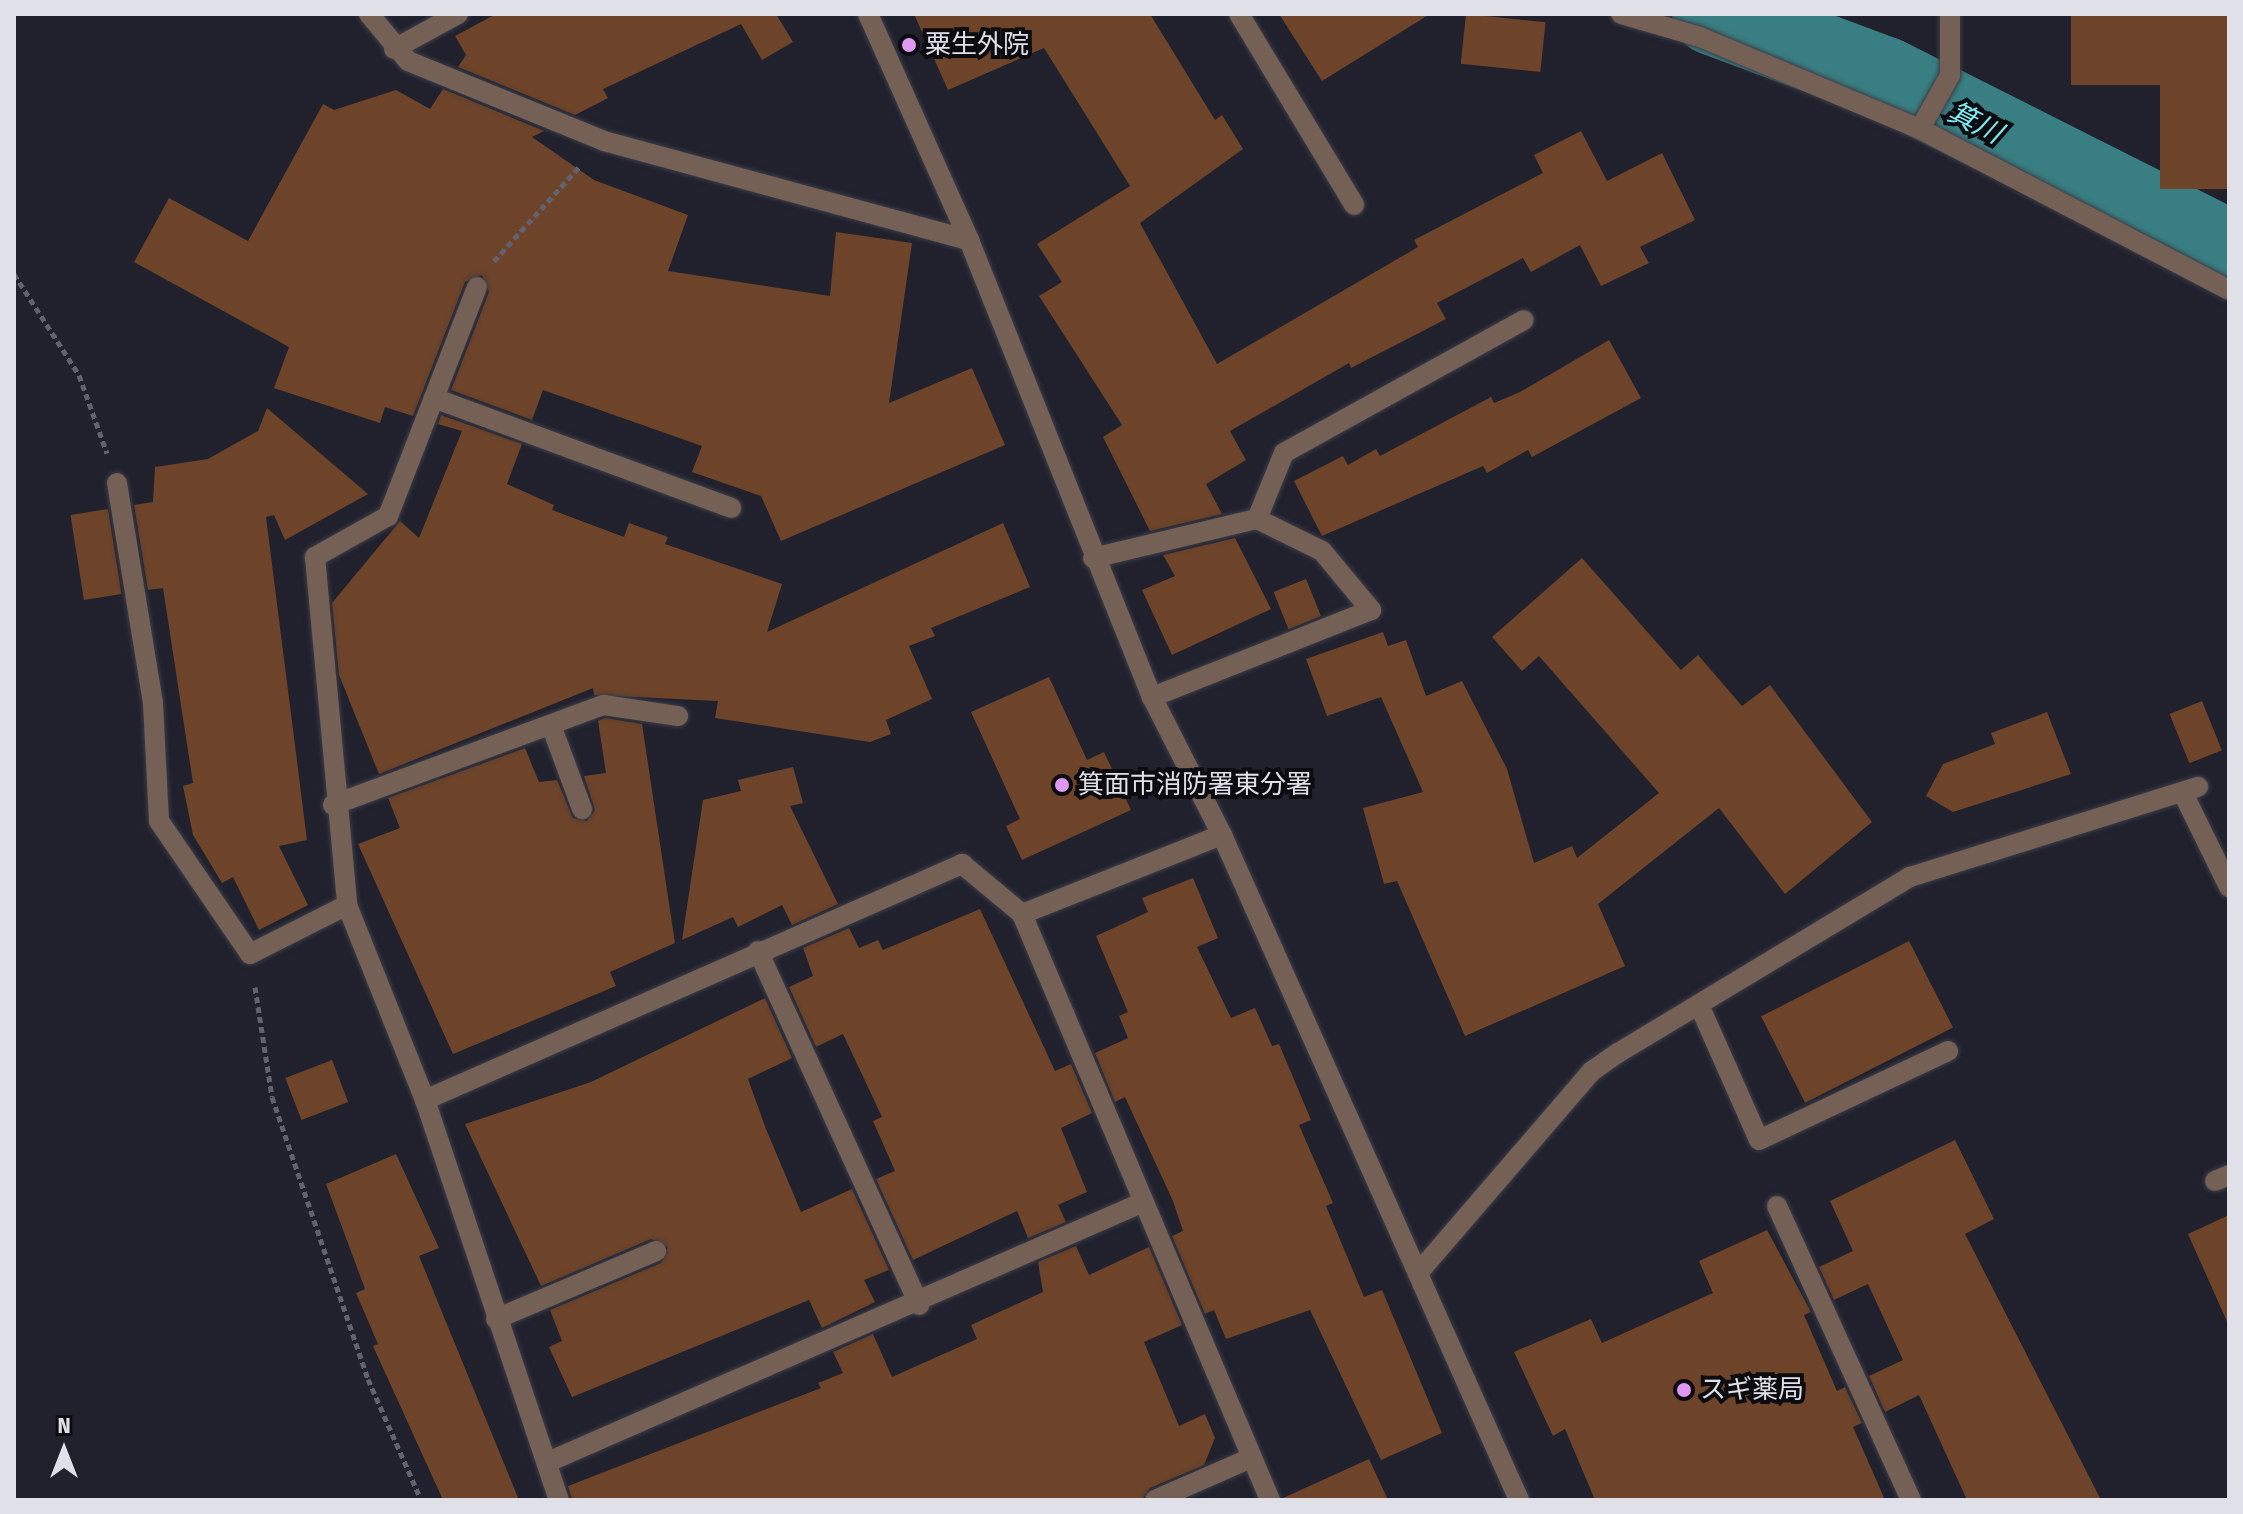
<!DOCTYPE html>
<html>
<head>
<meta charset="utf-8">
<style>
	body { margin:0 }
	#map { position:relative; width:2243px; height:1514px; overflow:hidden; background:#20212d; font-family:"Fira Sans Condensed","Noto Sans JP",sans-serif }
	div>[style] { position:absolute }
	.river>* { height:82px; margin:-41px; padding:0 41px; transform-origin:41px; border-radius:41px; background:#397e82 }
	.building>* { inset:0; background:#6d4329; transform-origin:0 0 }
	.path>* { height:5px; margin-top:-2.5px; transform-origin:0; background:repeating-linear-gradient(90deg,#61626d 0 6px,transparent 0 10px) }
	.roads { filter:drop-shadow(0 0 2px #3b3c47) drop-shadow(0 0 2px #3b3c47) }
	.service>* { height:20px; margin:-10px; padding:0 10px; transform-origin:10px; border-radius:10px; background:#756056 }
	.minor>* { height:20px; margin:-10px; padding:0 10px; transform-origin:10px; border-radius:10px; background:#756056 }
	.dots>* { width:22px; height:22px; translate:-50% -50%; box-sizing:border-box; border:4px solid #0b0b10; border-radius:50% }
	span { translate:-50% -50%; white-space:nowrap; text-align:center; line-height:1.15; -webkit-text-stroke:8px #0b0b10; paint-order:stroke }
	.poi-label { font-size:26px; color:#dfe0e8 }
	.left { translate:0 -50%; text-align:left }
	.water-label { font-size:28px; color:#7febf1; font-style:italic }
	.frame { position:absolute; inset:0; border:16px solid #dfe0e8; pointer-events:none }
	.north { position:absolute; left:24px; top:1410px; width:80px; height:80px; -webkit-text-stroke:6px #0b0b10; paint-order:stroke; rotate:0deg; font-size:22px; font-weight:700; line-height:32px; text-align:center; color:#dfe0e8 }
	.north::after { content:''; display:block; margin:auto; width:28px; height:36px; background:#dfe0e8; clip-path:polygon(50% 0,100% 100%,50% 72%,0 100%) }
</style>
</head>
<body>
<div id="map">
	<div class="river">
		<i style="left:1713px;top:14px;width:184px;rotate:20.4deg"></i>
		<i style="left:1885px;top:78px;width:385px;rotate:26.7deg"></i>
	</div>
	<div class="building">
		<i style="clip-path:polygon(496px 14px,776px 14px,793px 42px,762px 60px,741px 24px,603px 89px,608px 98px,575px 115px,458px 67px,466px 55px,455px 36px)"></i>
		<i style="clip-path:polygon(914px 14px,1150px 14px,1215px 120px,1222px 115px,1243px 149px,1140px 223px,1217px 364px,1418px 247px,1414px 240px,1543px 173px,1534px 155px,1581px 131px,1607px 181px,1662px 153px,1695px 220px,1640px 247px,1649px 263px,1601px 286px,1580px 245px,1531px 272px,1523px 258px,1437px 303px,1446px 319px,1351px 368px,1349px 363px,1230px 431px,1246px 460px,1206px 484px,1222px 514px,1150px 531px,1103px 437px,1122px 425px,1039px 296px,1062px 282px,1037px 244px,1130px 186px,1044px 48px,948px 90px)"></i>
		<i style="clip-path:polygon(1279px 14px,1430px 14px,1322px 81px)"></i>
		<i style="left:1466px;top:14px;width:80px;height:50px;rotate:6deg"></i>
		<i style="clip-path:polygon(2071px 14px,2229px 14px,2229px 189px,2160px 189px,2160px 85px,2071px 85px)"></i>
		<i style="clip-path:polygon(443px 89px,544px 131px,532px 137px,594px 180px,688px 215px,668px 271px,830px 296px,836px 232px,912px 243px,889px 403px,972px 368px,1005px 445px,781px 541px,761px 496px,692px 472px,702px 446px,543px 390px,532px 420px,451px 390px,489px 292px,482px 275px,465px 282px,413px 416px,385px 407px,380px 423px,274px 388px,289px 347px,134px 262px,169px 198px,248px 241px,323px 104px,334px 110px,396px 90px,430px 109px)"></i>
		<i style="clip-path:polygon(1609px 340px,1641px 398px,1532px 457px,1528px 450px,1487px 473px,1483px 466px,1322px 536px,1294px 481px,1343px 456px,1348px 465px,1376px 449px,1380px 456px,1491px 397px,1494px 403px,1520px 392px)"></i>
		<i style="clip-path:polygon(267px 408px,368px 494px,285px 540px,274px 515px,266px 517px,307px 840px,279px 846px,308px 905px,259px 930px,233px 877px,222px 883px,193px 835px,183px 786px,193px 783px,163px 588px,148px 590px,134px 505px,153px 502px,155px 467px,208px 459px,258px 431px)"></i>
		<i style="clip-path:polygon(441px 415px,522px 444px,507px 484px,554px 505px,552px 510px,624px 537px,629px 523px,668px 537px,665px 544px,782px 584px,767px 632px,1003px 523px,1030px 587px,931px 628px,935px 636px,909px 646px,932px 699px,886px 720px,891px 734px,870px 742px,715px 718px,718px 701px,594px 695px,593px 688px,379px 774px,339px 675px,332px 603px,400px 521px,419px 538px,462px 431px,438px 424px)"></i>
		<i style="left:108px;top:509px;width:86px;height:38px;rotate:81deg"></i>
		<i style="clip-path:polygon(1235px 538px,1271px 609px,1172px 655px,1142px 590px,1175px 576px,1163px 555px)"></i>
		<i style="clip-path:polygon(1582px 558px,1681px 670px,1698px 655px,1742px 706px,1770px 685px,1872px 822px,1785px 894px,1719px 808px,1598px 904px,1625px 966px,1465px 1036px,1397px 881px,1384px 884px,1363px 808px,1423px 792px,1381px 697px,1327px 716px,1306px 659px,1383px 632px,1388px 646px,1406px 640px,1426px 696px,1462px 681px,1507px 769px,1534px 863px,1572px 846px,1577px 858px,1659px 793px,1539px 656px,1522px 671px,1492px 637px)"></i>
		<i style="left:1306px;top:579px;width:40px;height:35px;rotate:68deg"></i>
		<i style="clip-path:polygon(1049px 677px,1087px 760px,1104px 752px,1131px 810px,1022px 860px,1006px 826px,1020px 819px,971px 712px)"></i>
		<i style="left:2202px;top:701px;width:53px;height:35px;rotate:68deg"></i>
		<i style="clip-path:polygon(2047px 712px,2071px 774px,1953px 812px,1926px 796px,1943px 764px,1995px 744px,1991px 733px)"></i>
		<i style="clip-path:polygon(605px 718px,642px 724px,675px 943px,610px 972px,616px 986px,453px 1054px,358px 844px,400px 828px,388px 798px,525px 748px,539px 782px,557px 780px,573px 818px,587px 821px,595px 810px,584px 776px,606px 773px,598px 721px)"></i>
		<i style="clip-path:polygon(793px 767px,803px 803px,790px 806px,838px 904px,792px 925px,782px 905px,738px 927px,733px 917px,682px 940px,703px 800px,741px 791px,738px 780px)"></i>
		<i style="clip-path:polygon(1193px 878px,1218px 938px,1197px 947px,1231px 1018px,1255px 1008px,1272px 1046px,1279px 1044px,1311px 1120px,1299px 1125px,1333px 1203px,1326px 1206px,1364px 1297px,1382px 1290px,1442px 1433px,1381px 1460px,1310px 1310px,1226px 1339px,1214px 1310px,1205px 1314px,1172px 1236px,1183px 1231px,1173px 1201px,1125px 1097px,1115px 1102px,1095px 1053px,1128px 1038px,1119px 1016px,1128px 1012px,1096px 936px,1148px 912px,1142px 898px)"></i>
		<i style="clip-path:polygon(980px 909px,1055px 1071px,1071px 1064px,1092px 1113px,1061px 1128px,1087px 1192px,1058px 1205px,1066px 1222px,1028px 1238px,1017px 1211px,913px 1260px,876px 1179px,895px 1171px,873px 1121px,882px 1117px,843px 1034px,816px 1047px,789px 987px,813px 976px,803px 948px,849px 928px,859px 948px,878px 940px,883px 950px)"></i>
		<i style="left:1909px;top:941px;width:97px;height:166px;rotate:63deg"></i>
		<i style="clip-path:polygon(765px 998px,792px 1058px,748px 1079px,766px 1129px,801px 1212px,852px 1189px,889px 1270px,864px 1280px,875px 1302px,822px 1328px,809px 1300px,572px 1397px,549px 1347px,562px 1341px,550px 1310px,661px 1263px,668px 1247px,651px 1239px,541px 1286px,465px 1124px,591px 1082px)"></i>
		<i style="left:332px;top:1060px;width:45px;height:50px;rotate:69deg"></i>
		<i style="clip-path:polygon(1955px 1140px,1994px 1219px,1965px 1234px,2101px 1500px,1967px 1500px,1919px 1395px,1885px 1412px,1869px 1376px,1903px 1360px,1868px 1284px,1834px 1300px,1819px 1267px,1853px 1251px,1830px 1201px)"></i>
		<i style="clip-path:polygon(396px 1154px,439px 1248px,419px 1256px,519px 1500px,443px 1500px,373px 1346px,378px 1344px,356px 1293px,365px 1289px,326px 1184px)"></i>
		<i style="clip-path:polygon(2229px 1215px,2229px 1326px,2188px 1234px)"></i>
		<i style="clip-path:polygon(1767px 1230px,1811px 1312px,1804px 1315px,1837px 1391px,1845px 1387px,1862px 1423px,1853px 1427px,1885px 1500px,1595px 1500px,1565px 1429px,1553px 1436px,1514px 1352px,1591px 1319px,1602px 1343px,1713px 1293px,1699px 1261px)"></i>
		<i style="clip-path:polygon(1076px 1246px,1089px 1275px,1149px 1247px,1182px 1325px,1144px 1342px,1179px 1426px,1205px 1414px,1215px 1438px,1204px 1465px,1150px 1488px,1142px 1500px,572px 1500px,568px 1486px,821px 1388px,818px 1383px,843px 1373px,833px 1352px,873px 1334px,892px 1377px,977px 1339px,971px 1325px,1043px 1292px,1038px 1262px)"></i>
		<i style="clip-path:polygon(1369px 1459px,1388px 1500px,1283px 1500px,1283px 1498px)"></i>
	</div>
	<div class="path">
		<i style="left:494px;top:261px;width:127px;rotate:-47.9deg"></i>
		<i style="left:14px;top:274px;width:120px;rotate:57.2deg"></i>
		<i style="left:79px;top:375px;width:83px;rotate:70.3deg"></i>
		<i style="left:255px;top:987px;width:111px;rotate:81.2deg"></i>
		<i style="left:272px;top:1097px;width:298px;rotate:71.2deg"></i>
		<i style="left:368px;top:1379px;width:132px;rotate:66.3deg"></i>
	</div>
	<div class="roads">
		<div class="service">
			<i style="left:1239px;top:14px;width:223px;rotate:58.9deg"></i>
			<i style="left:394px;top:49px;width:73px;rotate:-28.7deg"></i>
			<i style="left:434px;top:398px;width:317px;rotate:20.3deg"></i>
			<i style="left:1257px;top:519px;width:71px;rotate:-67.8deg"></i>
			<i style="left:1284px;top:453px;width:274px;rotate:-29deg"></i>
			<i style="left:551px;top:725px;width:90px;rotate:69.7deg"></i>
			<i style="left:2183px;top:793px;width:105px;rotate:63.9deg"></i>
			<i style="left:1700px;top:1007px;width:145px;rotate:66.1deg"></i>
			<i style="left:1759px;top:1140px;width:209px;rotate:-25.2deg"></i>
			<i style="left:2215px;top:1181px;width:15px;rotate:-23deg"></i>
			<i style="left:1777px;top:1206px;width:323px;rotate:65.5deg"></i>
		</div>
		<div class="minor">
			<i style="left:369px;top:14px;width:61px;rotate:50.3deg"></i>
			<i style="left:408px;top:61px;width:212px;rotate:22.2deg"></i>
			<i style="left:604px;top:141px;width:378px;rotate:15.2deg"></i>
			<i style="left:868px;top:14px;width:248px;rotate:65.9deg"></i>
			<i style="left:969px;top:240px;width:492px;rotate:68.2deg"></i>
			<i style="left:1152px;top:697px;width:155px;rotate:63.1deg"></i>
			<i style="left:1222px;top:835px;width:728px;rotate:65.93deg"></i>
			<i style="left:1621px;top:14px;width:82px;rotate:16.2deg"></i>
			<i style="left:1700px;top:37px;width:238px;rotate:22.7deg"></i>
			<i style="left:1920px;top:129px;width:348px;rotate:27.5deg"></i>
			<i style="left:1920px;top:129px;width:62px;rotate:-60.9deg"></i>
			<i style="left:1950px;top:75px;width:61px;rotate:-90deg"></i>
			<i style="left:477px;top:287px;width:246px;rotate:111.2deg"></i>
			<i style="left:388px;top:516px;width:84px;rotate:150.7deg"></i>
			<i style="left:315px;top:557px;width:349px;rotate:84.7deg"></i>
			<i style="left:347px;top:905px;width:210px;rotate:68.2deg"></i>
			<i style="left:425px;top:1100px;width:422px;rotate:71.5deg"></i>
			<i style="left:117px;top:483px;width:223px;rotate:80.7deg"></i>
			<i style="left:153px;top:703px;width:118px;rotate:87.1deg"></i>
			<i style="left:159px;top:821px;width:161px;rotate:55.6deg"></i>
			<i style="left:250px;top:954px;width:109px;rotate:-26.8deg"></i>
			<i style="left:1093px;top:558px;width:169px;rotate:-13.4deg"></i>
			<i style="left:1257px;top:519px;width:72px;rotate:26.2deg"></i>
			<i style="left:1322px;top:551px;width:77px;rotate:50.3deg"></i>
			<i style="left:1371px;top:610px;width:236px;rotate:158.3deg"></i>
			<i style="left:333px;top:805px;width:289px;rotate:-20.3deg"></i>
			<i style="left:604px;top:705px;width:75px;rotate:8.5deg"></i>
			<i style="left:1022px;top:914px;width:636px;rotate:67.06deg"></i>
			<i style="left:758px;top:951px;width:389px;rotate:65.5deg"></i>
			<i style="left:425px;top:1100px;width:587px;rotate:-23.72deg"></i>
			<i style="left:962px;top:864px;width:78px;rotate:39.8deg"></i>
			<i style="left:1022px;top:914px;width:215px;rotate:-21.6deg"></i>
			<i style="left:1419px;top:1272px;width:265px;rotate:-49.3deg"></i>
			<i style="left:1592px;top:1071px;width:32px;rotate:-35deg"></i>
			<i style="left:1618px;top:1053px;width:341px;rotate:-31.1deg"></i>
			<i style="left:1910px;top:877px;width:302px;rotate:-17.4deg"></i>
			<i style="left:496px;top:1319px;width:174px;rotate:-23deg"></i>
			<i style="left:548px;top:1462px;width:647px;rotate:-23.59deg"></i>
			<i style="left:1155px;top:1500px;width:105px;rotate:-23.6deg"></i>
		</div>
	</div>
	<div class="dots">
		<i style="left:909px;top:45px;background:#de98f2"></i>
		<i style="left:1062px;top:785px;background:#de98f2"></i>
		<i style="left:1684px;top:1390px;background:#de98f2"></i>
	</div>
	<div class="poi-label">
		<span class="left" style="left:925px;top:45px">粟生外院</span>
		<span class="left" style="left:1078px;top:785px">箕面市消防署東分署</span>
		<span class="left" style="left:1700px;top:1390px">スギ薬局</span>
	</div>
	<div class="water-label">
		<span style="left:1975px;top:123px;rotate:27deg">箕川</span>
	</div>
	<div class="frame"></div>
	<div class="north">N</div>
</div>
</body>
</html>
